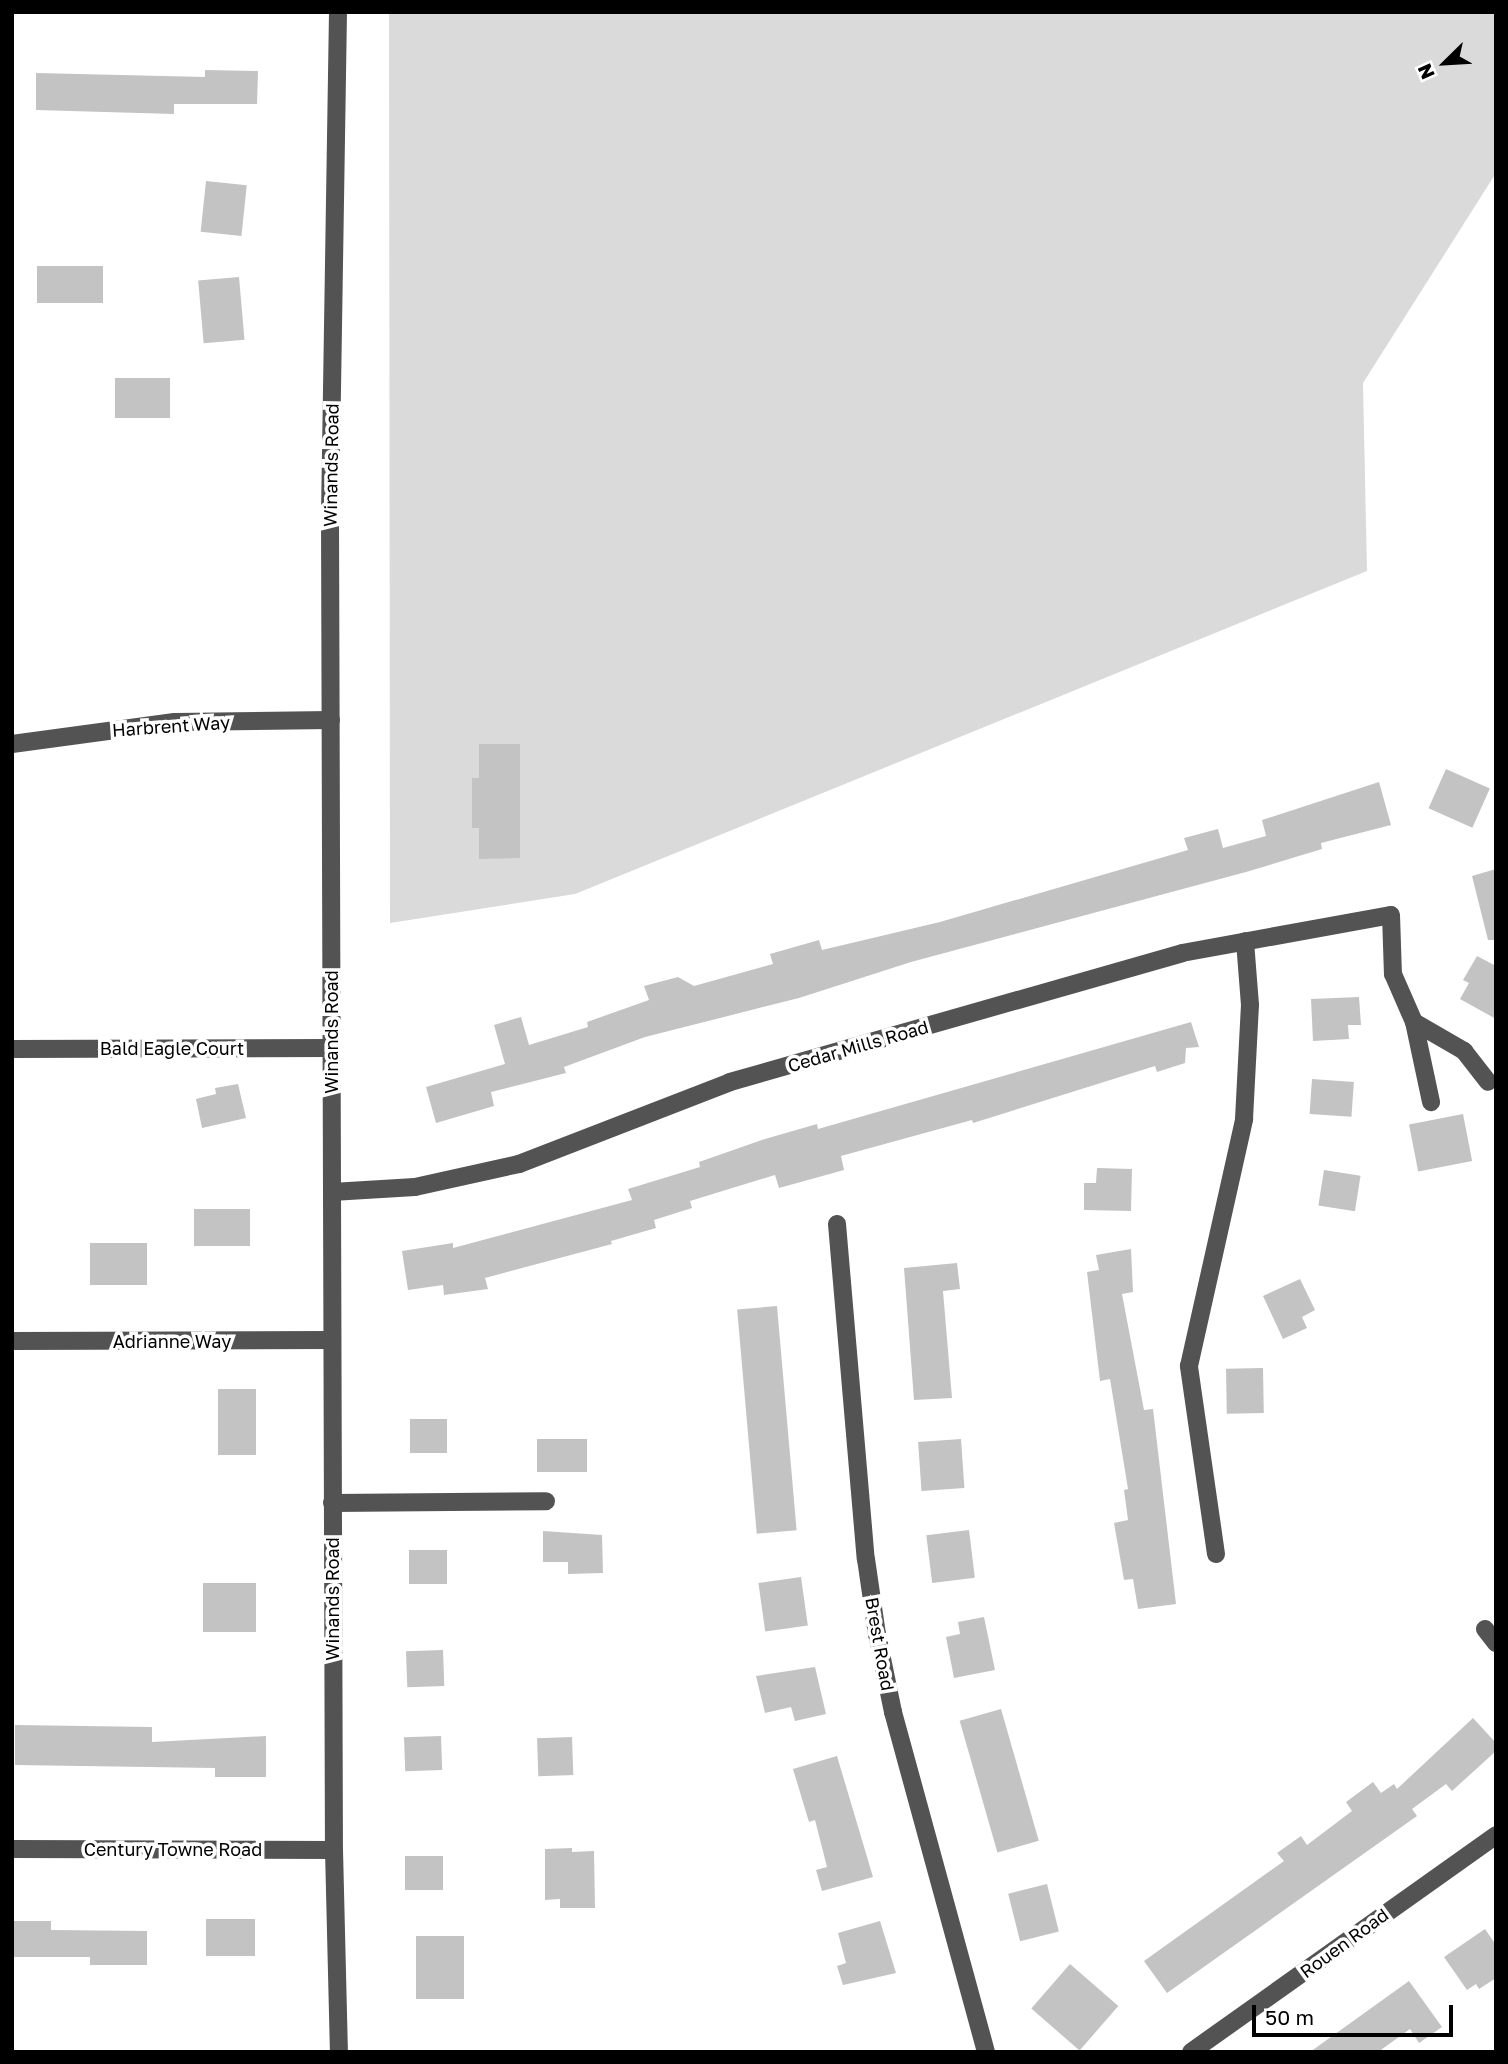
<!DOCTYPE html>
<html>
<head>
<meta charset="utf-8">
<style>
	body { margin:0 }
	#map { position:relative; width:1508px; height:2064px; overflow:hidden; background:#fff; font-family:"Golos Text",sans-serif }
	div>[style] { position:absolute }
	.green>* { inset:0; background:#dadada }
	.building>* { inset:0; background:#c3c3c3; transform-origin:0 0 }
	.minor>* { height:18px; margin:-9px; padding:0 9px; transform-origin:9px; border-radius:9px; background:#535353 }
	span { translate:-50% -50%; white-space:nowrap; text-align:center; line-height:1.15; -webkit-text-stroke:7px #fff; paint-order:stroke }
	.street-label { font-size:18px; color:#000 }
	.frame { position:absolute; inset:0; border:14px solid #000; pointer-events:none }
	.north { position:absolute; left:1410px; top:28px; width:70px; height:70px; -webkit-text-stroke:5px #fff; paint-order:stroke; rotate:246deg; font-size:19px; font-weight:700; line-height:28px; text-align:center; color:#000 }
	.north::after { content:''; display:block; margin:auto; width:24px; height:32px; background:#000; clip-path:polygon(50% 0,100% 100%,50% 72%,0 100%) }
	.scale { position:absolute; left:1252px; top:2005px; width:201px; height:32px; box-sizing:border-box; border:4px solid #000; border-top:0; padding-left:9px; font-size:21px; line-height:24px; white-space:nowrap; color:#000; -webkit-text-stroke:5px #fff; paint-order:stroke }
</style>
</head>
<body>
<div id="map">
	<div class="green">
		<i style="clip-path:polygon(389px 12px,1496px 12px,1496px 173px,1363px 383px,1367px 571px,575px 894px,390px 923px)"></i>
	</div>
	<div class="building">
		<i style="clip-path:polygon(205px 70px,258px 71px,257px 104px,174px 104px,174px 114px,36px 110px,36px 73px,205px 77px)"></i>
		<i style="left:206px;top:181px;width:41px;height:51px;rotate:6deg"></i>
		<i style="left:103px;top:266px;width:37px;height:66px;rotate:90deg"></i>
		<i style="left:239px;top:277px;width:63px;height:41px;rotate:85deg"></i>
		<i style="left:115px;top:378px;width:55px;height:40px"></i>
		<i style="clip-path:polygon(479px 744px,520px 744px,520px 858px,479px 859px,479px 828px,472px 828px,472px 778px,479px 778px)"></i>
		<i style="left:1446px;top:769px;width:48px;height:43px;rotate:24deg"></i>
		<i style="clip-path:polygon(1379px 782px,1391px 825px,1321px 843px,1322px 849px,1246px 872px,911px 962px,799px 998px,645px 1037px,564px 1067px,566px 1073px,491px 1092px,494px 1106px,436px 1123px,426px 1087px,505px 1064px,494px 1025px,521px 1017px,529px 1045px,588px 1027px,587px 1022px,649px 1000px,644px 986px,678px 977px,694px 986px,773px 964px,770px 954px,819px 940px,822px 950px,940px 922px,1188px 850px,1184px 838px,1218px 829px,1223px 848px,1266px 836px,1262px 820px)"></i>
		<i style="clip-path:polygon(1496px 869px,1496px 940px,1488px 940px,1472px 876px)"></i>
		<i style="clip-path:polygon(1477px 956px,1496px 966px,1496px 1019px,1460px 999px,1469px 983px,1463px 980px)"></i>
		<i style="clip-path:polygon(1359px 997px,1361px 1025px,1348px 1025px,1349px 1039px,1313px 1041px,1311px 999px)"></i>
		<i style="clip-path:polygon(1191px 1022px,1199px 1047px,1186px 1048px,1185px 1063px,1157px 1072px,1155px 1066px,973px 1123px,972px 1120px,841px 1156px,844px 1170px,779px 1188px,775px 1175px,690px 1201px,692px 1208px,654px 1220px,656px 1228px,611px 1241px,612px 1244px,485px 1278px,488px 1289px,444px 1295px,443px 1285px,408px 1290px,402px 1251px,453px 1243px,453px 1248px,632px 1200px,628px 1189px,700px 1167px,699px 1162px,765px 1139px,817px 1124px,818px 1129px)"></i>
		<i style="left:1312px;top:1079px;width:42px;height:35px;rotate:4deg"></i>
		<i style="clip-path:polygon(238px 1084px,246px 1118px,202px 1128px,196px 1099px,216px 1094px,215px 1088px)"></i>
		<i style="left:1463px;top:1114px;width:48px;height:55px;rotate:79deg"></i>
		<i style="clip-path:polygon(1097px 1168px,1132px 1169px,1131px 1211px,1084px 1210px,1084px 1183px,1096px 1183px)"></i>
		<i style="left:1324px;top:1170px;width:37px;height:36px;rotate:9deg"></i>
		<i style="left:194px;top:1209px;width:56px;height:37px"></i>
		<i style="left:90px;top:1243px;width:57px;height:42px"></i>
		<i style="clip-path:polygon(1131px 1249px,1133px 1292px,1122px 1294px,1144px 1410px,1153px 1409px,1176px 1604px,1138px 1609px,1133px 1579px,1124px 1580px,1114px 1523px,1128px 1520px,1124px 1490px,1128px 1489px,1110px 1379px,1100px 1381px,1087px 1272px,1099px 1270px,1096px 1255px)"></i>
		<i style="clip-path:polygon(957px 1263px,960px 1289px,943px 1291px,952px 1398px,914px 1400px,904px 1268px)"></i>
		<i style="clip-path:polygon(1300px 1279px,1315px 1310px,1302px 1317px,1307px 1328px,1283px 1339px,1263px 1296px)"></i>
		<i style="left:777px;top:1306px;width:225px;height:40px;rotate:85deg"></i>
		<i style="left:1263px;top:1368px;width:45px;height:37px;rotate:89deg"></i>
		<i style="left:218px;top:1389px;width:38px;height:66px"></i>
		<i style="left:410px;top:1419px;width:37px;height:34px"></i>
		<i style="left:537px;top:1439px;width:50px;height:33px"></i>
		<i style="left:961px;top:1439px;width:49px;height:43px;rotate:86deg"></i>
		<i style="left:969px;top:1530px;width:48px;height:43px;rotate:83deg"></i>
		<i style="clip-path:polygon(543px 1531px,602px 1535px,603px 1573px,568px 1574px,568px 1562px,543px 1562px)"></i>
		<i style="left:409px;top:1550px;width:38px;height:34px"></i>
		<i style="left:801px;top:1577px;width:49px;height:43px;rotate:82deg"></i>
		<i style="left:203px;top:1583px;width:53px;height:49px"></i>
		<i style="clip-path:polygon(984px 1617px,995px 1670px,954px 1678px,946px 1637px,960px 1634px,958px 1622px)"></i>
		<i style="left:443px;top:1650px;width:36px;height:37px;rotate:88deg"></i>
		<i style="clip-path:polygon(815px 1667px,826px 1714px,795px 1721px,791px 1707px,765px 1713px,756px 1676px)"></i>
		<i style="left:1001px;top:1709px;width:137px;height:43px;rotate:74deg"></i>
		<i style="clip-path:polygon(1473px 1718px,1496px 1743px,1496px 1751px,1452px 1791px,1446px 1784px,1412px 1809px,1417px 1816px,1167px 1993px,1144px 1961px,1284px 1861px,1277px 1853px,1301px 1836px,1307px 1845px,1352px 1811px,1346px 1802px,1373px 1782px,1381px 1793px,1394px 1784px,1397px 1789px)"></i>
		<i style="clip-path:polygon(15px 1725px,152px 1727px,152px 1742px,266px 1736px,266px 1777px,215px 1777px,215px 1768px,15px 1765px)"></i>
		<i style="left:441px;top:1736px;width:34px;height:37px;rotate:88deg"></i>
		<i style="left:572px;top:1737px;width:38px;height:35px;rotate:88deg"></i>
		<i style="clip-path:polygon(837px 1756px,873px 1877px,822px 1891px,816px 1870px,827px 1867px,815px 1820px,809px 1822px,793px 1769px)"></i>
		<i style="clip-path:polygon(572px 1848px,572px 1852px,594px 1851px,595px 1908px,560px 1908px,560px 1899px,545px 1900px,545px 1849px)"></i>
		<i style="left:405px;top:1856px;width:38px;height:34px"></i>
		<i style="left:1047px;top:1884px;width:49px;height:40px;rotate:76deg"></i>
		<i style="left:206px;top:1919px;width:49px;height:37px"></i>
		<i style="clip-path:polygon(12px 1921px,51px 1921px,51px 1930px,147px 1931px,147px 1965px,90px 1965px,90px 1957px,12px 1957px)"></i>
		<i style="clip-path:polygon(880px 1921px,896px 1973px,843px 1985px,837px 1966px,846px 1963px,838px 1933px)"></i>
		<i style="clip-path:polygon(1485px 1929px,1496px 1945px,1496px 1978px,1479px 1989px,1476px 1984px,1467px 1990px,1444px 1957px)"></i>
		<i style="left:416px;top:1936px;width:48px;height:63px"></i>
		<i style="left:1070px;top:1964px;width:64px;height:59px;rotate:41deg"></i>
		<i style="clip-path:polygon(1409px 1981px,1442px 2027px,1419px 2043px,1410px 2029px,1378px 2052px,1310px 2052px)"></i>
	</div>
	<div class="minor">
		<i style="left:338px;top:12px;width:504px;rotate:90.91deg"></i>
		<i style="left:330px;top:516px;width:1334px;rotate:89.83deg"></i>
		<i style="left:334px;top:1850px;width:202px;rotate:88.6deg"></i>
		<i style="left:12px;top:744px;width:164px;rotate:-7.7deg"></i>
		<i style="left:175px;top:722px;width:156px;rotate:-0.7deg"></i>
		<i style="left:1414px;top:1022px;width:82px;rotate:78deg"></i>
		<i style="left:12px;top:1049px;width:319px;rotate:-0.2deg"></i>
		<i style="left:332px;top:1192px;width:83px;rotate:-3.4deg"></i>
		<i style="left:415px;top:1187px;width:107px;rotate:-12.5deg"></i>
		<i style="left:519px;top:1164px;width:226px;rotate:-21.2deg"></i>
		<i style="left:730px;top:1082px;width:470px;rotate:-15.9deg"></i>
		<i style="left:1182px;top:953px;width:212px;rotate:-10.3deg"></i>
		<i style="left:1391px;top:915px;width:59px;rotate:88.1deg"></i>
		<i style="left:1393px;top:974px;width:52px;rotate:66.4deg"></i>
		<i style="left:1414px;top:1022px;width:58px;rotate:30.1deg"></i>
		<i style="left:1464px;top:1051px;width:39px;rotate:52deg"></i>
		<i style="left:837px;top:1224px;width:336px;rotate:85.1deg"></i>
		<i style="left:866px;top:1559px;width:76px;rotate:81.7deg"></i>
		<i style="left:877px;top:1634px;width:80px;rotate:78.4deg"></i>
		<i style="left:893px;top:1712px;width:352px;rotate:74.7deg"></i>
		<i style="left:12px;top:1341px;width:319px;rotate:-0.2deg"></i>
		<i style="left:332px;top:1503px;width:214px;rotate:-0.5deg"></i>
		<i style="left:1216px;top:1554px;width:190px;rotate:-98.2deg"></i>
		<i style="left:1189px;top:1366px;width:253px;rotate:-77.4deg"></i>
		<i style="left:1244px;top:1119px;width:114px;rotate:-87deg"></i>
		<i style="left:1250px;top:1005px;width:64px;rotate:-94.5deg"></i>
		<i style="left:1485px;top:1629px;width:18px;rotate:52deg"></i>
		<i style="left:12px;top:1849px;width:322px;rotate:0.2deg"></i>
		<i style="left:1191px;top:2052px;width:374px;rotate:-35.4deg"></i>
	</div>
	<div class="street-label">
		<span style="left:331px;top:465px;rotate:-89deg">Winands Road</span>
		<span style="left:171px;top:726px;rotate:-4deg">Harbrent Way</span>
		<span style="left:331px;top:1032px;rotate:-90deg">Winands Road</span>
		<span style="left:858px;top:1046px;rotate:-16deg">Cedar Mills Road</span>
		<span style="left:172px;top:1048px">Bald Eagle Court</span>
		<span style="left:172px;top:1341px">Adrianne Way</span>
		<span style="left:332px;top:1599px;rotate:-90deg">Winands Road</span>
		<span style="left:880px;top:1644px;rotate:80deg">Brest Road</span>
		<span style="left:173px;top:1849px">Century Towne Road</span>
		<span style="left:1344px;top:1943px;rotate:-36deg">Rouen Road</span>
	</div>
	<div class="frame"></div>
	<div class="north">N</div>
	<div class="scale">50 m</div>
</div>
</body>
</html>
